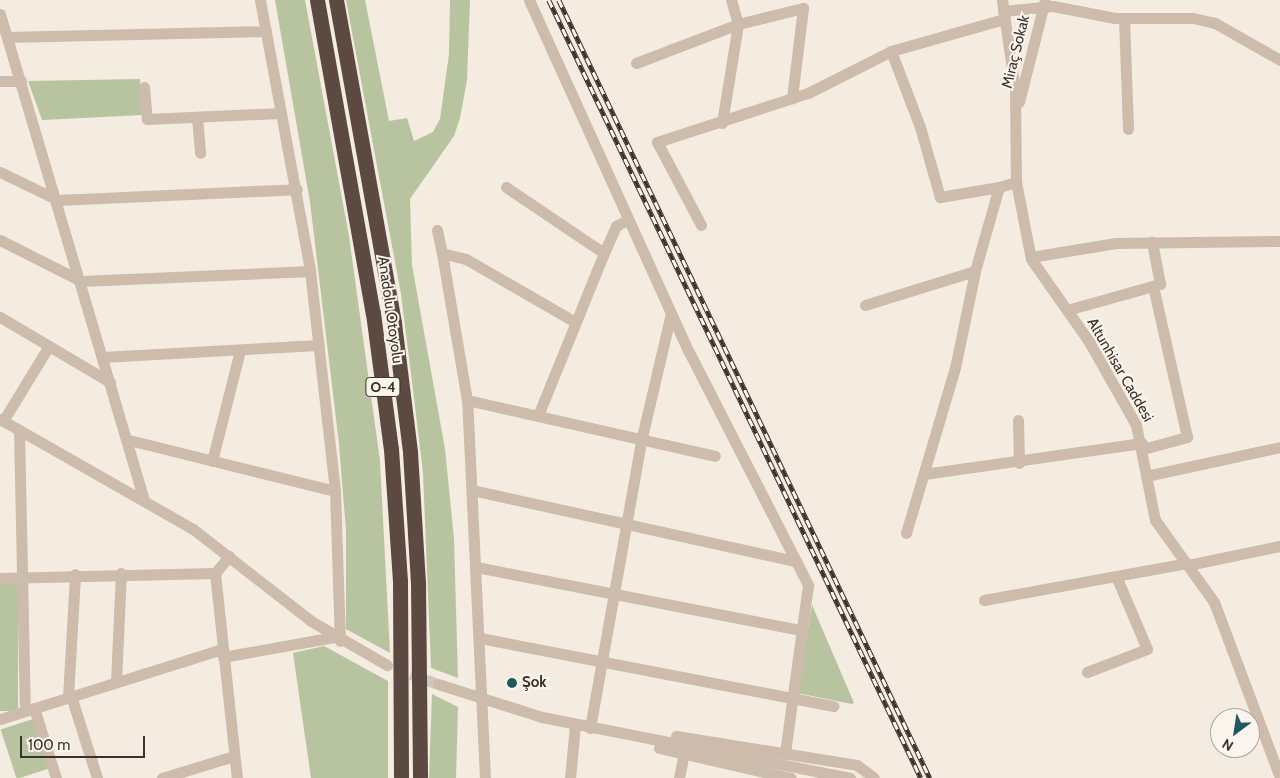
<!DOCTYPE html>
<html>
<head>
<meta charset="utf-8">
<style>
	body { margin:0 }
	#map { position:relative; width:1280px; height:778px; overflow:hidden; background:#f4ebe1; font-family:Cabin,sans-serif }
	div>[style] { position:absolute }
	.green>* { inset:0; background:#b8c4a0; transform-origin:0 0 }
	.minor-tunnel>* { height:11px; margin-top:-5.5px; transform-origin:0; background:repeating-linear-gradient(90deg,#cfc6bd 0 11px,transparent 0 16.5px) }
	.minor>* { height:11px; margin:-5.5px; padding:0 5.5px; transform-origin:5.5px; border-radius:5.5px; background:#cdbbac }
	.highway>* { height:15px; margin:-7.5px; padding:0 7.5px; transform-origin:7.5px; border-radius:7.5px; background:#5c4a42 }
	.rail>* { height:4.5px; margin-top:-2.25px; transform-origin:0; background:repeating-linear-gradient(90deg,#fbf5ee 0 8px,#3b302b 0 16px); box-sizing:border-box; border-block:1px solid #3b302b }
	.dots>* { width:14px; height:14px; translate:-50% -50%; box-sizing:border-box; border:2px solid #fbf5ee; border-radius:50% }
	span { translate:-50% -50%; white-space:nowrap; text-align:center; line-height:1.15; -webkit-text-stroke:4px #fbf5ee; paint-order:stroke }
	.shield-label span { padding:1px 4px; background:#fbf5ee; border:1px solid; border-radius:4px; -webkit-text-stroke-width:0 }
	.shield-label { font-size:14px; color:#3b302b; font-weight:700 }
	.street-label { font-size:15px; color:#3b302b }
	.poi-label { font-size:15px; color:#3b302b; font-weight:700 }
	.left { translate:0 -50%; text-align:left }
	.north { position:absolute; left:1210px; top:708px; width:50px; height:50px; box-sizing:border-box; background:#fbf5ee; border:1px solid #aea6a0; border-radius:50%; rotate:211deg; font-size:14px; font-weight:700; line-height:20px; text-align:center; color:#3b302b }
	.north::after { content:''; display:block; margin:auto; width:18px; height:22px; background:#1f5a5e; clip-path:polygon(50% 0,100% 100%,50% 72%,0 100%) }
	.scale { position:absolute; left:20px; top:736px; width:125px; height:22px; box-sizing:border-box; border:2px solid #3b302b; border-top:0; padding-left:6px; font-size:15px; line-height:18px; white-space:nowrap; color:#3b302b; -webkit-text-stroke:4px #fbf5ee; paint-order:stroke }
</style>
</head>
<body>
<div id="map">
	<div class="green">
		<i style="clip-path:polygon(275px 0,305px 0,349px 236px,380px 461px,390px 653px,346px 629px,346px 531px,339px 444px,310px 202px)"></i>
		<i style="clip-path:polygon(346px 0,365px 0,389px 121px,407px 118px,414px 141px,433px 132px,440px 119px,449px 54px,450px 0,470px 0,467px 80px,460px 118px,454px 136px,410px 199px,412px 265px,445px 449px,454px 539px,458px 678px,431px 668px,423px 473px,414px 398px,401px 294px)"></i>
		<i style="clip-path:polygon(140px 79px,142px 115px,42px 120px,28px 81px)"></i>
		<i style="left:0;top:582px;width:18px;height:129px"></i>
		<i style="clip-path:polygon(812px 605px,854px 703px,852px 704px,797px 693px)"></i>
		<i style="clip-path:polygon(324px 646px,388px 681px,388px 778px,311px 778px,293px 653px)"></i>
		<i style="clip-path:polygon(432px 694px,458px 707px,456px 778px,429px 778px)"></i>
		<i style="left:33px;top:719px;width:52px;height:34px;rotate:72deg"></i>
	</div>
	<div class="minor-tunnel">
		<i style="left:395px;top:668px;width:46px;rotate:20.4deg"></i>
	</div>
	<div class="minor">
		<i style="left:260px;top:0;width:276px;rotate:79.5deg"></i>
		<i style="left:310px;top:271px;width:221px;rotate:83.5deg"></i>
		<i style="left:335px;top:491px;width:150px;rotate:88.1deg"></i>
		<i style="left:529px;top:0;width:387px;rotate:65.6deg"></i>
		<i style="left:689px;top:352px;width:262px;rotate:62.9deg"></i>
		<i style="left:808px;top:585px;width:171px;rotate:97.8deg"></i>
		<i style="left:1002px;top:0;width:91px;rotate:81.8deg"></i>
		<i style="left:1015px;top:90px;width:92px;rotate:89.4deg"></i>
		<i style="left:1016px;top:182px;width:78px;rotate:79deg"></i>
		<i style="left:1031px;top:259px;width:99px;rotate:54.9deg"></i>
		<i style="left:1088px;top:340px;width:98px;rotate:60.5deg"></i>
		<i style="left:1136px;top:425px;width:97px;rotate:78.7deg"></i>
		<i style="left:1155px;top:520px;width:101px;rotate:54.3deg"></i>
		<i style="left:1214px;top:602px;width:188px;rotate:69.4deg"></i>
		<i style="left:1003px;top:11px;width:50px;rotate:-5.7deg"></i>
		<i style="left:1053px;top:6px;width:63px;rotate:11deg"></i>
		<i style="left:1115px;top:18px;width:78px"></i>
		<i style="left:1193px;top:18px;width:23px;rotate:13deg"></i>
		<i style="left:1215px;top:23px;width:75px;rotate:29.6deg"></i>
		<i style="left:0;top:14px;width:507px;rotate:73.5deg"></i>
		<i style="left:1124px;top:19px;width:110px;rotate:87.9deg"></i>
		<i style="left:7px;top:37px;width:259px;rotate:-1.3deg"></i>
		<i style="left:891px;top:51px;width:81px;rotate:69.1deg"></i>
		<i style="left:920px;top:127px;width:73px;rotate:74.1deg"></i>
		<i style="left:940px;top:197px;width:60px;rotate:-9.6deg"></i>
		<i style="left:636px;top:63px;width:109px;rotate:-20.9deg"></i>
		<i style="left:738px;top:24px;width:25px;rotate:-106deg"></i>
		<i style="left:0;top:81px;width:21px"></i>
		<i style="left:144px;top:87px;width:32px;rotate:85deg"></i>
		<i style="left:147px;top:119px;width:133px;rotate:-2.6deg"></i>
		<i style="left:1019px;top:102px;width:105px;rotate:-75.7deg"></i>
		<i style="left:197px;top:117px;width:36px;rotate:85deg"></i>
		<i style="left:722px;top:123px;width:100px;rotate:-80.8deg"></i>
		<i style="left:738px;top:24px;width:67px;rotate:-13.8deg"></i>
		<i style="left:803px;top:8px;width:91px;rotate:97deg"></i>
		<i style="left:0;top:172px;width:64px;rotate:25.8deg"></i>
		<i style="left:58px;top:200px;width:239px;rotate:-2.6deg"></i>
		<i style="left:506px;top:187px;width:118px;rotate:34deg"></i>
		<i style="left:604px;top:253px;width:173px;rotate:112.1deg"></i>
		<i style="left:701px;top:225px;width:94px;rotate:-117.9deg"></i>
		<i style="left:657px;top:142px;width:159px;rotate:-18deg"></i>
		<i style="left:808px;top:93px;width:93px;rotate:-26.8deg"></i>
		<i style="left:891px;top:51px;width:117px;rotate:-15.8deg"></i>
		<i style="left:437px;top:230px;width:24px;rotate:78deg"></i>
		<i style="left:0;top:240px;width:91px;rotate:26.8deg"></i>
		<i style="left:81px;top:281px;width:229px;rotate:-2.5deg"></i>
		<i style="left:604px;top:253px;width:30px;rotate:-66deg"></i>
		<i style="left:616px;top:226px;width:13px;rotate:-29deg"></i>
		<i style="left:1031px;top:257px;width:86px;rotate:-9.4deg"></i>
		<i style="left:1116px;top:243px;width:164px;rotate:-0.7deg"></i>
		<i style="left:865px;top:305px;width:115px;rotate:-17.2deg"></i>
		<i style="left:1067px;top:310px;width:97px;rotate:-15.6deg"></i>
		<i style="left:1160px;top:284px;width:43px;rotate:-100.8deg"></i>
		<i style="left:0;top:317px;width:128px;rotate:30.6deg"></i>
		<i style="left:102px;top:357px;width:217px;rotate:-3.2deg"></i>
		<i style="left:467px;top:400px;width:149px;rotate:-99.7deg"></i>
		<i style="left:442px;top:253px;width:25px;rotate:14deg"></i>
		<i style="left:466px;top:259px;width:126px;rotate:30deg"></i>
		<i style="left:0;top:419px;width:222px;rotate:29.7deg"></i>
		<i style="left:193px;top:529px;width:150px;rotate:37.9deg"></i>
		<i style="left:311px;top:621px;width:88px;rotate:30.1deg"></i>
		<i style="left:1018px;top:420px;width:43px;rotate:88.7deg"></i>
		<i style="left:3px;top:421px;width:88px;rotate:-58.5deg"></i>
		<i style="left:19px;top:430px;width:281px;rotate:88.8deg"></i>
		<i style="left:129px;top:440px;width:212px;rotate:13.9deg"></i>
		<i style="left:1143px;top:449px;width:46px;rotate:-15.3deg"></i>
		<i style="left:1187px;top:437px;width:155px;rotate:-102.7deg"></i>
		<i style="left:212px;top:461px;width:114px;rotate:-75.8deg"></i>
		<i style="left:924px;top:474px;width:220px;rotate:-8.1deg"></i>
		<i style="left:1146px;top:476px;width:137px;rotate:-12.2deg"></i>
		<i style="left:472px;top:490px;width:332px;rotate:12.4deg"></i>
		<i style="left:906px;top:533px;width:172px;rotate:-73.5deg"></i>
		<i style="left:955px;top:368px;width:99px;rotate:-78.3deg"></i>
		<i style="left:975px;top:271px;width:87px;rotate:-74.1deg"></i>
		<i style="left:999px;top:187px;width:18px;rotate:-16deg"></i>
		<i style="left:229px;top:556px;width:22px;rotate:129deg"></i>
		<i style="left:215px;top:573px;width:206px;rotate:83.9deg"></i>
		<i style="left:1188px;top:565px;width:94px;rotate:-11.7deg"></i>
		<i style="left:476px;top:567px;width:331px;rotate:11deg"></i>
		<i style="left:0;top:578px;width:215px;rotate:-1.3deg"></i>
		<i style="left:984px;top:600px;width:206px;rotate:-10.3deg"></i>
		<i style="left:480px;top:638px;width:360px;rotate:10.9deg"></i>
		<i style="left:223px;top:657px;width:113px;rotate:-10.2deg"></i>
		<i style="left:1087px;top:672px;width:64px;rotate:-21deg"></i>
		<i style="left:1147px;top:649px;width:79px;rotate:-113deg"></i>
		<i style="left:116px;top:682px;width:109px;rotate:-87.4deg"></i>
		<i style="left:438px;top:684px;width:109px;rotate:17.6deg"></i>
		<i style="left:542px;top:717px;width:314px;rotate:11.2deg"></i>
		<i style="left:71px;top:696px;width:86px;rotate:72.4deg"></i>
		<i style="left:68px;top:697px;width:123px;rotate:-86.7deg"></i>
		<i style="left:34px;top:708px;width:73px;rotate:72.6deg"></i>
		<i style="left:0;top:719px;width:233px;rotate:-17.5deg"></i>
		<i style="left:590px;top:728px;width:296px;rotate:-79.9deg"></i>
		<i style="left:642px;top:437px;width:127px;rotate:-76.8deg"></i>
		<i style="left:676px;top:736px;width:183px;rotate:9.1deg"></i>
		<i style="left:857px;top:765px;width:21px;rotate:37deg"></i>
		<i style="left:659px;top:748px;width:135px;rotate:12.8deg"></i>
		<i style="left:162px;top:778px;width:75px;rotate:-17deg"></i>
		<i style="left:485px;top:778px;width:378px;rotate:-92.7deg"></i>
		<i style="left:467px;top:400px;width:254px;rotate:12.7deg"></i>
		<i style="left:570px;top:778px;width:53px;rotate:-84.6deg"></i>
		<i style="left:679px;top:778px;width:25px;rotate:-79deg"></i>
	</div>
	<div class="highway">
		<i style="left:317px;top:0;width:318px;rotate:79.9deg"></i>
		<i style="left:373px;top:313px;width:137px;rotate:82.5deg"></i>
		<i style="left:391px;top:449px;width:132px;rotate:86.1deg"></i>
		<i style="left:400px;top:581px;width:197px;rotate:89.7deg"></i>
		<i style="left:336px;top:0;width:328px;rotate:79.8deg"></i>
		<i style="left:394px;top:323px;width:130px;rotate:82.9deg"></i>
		<i style="left:410px;top:452px;width:131px;rotate:86.5deg"></i>
		<i style="left:418px;top:583px;width:195px;rotate:89.4deg"></i>
	</div>
	<div class="rail">
		<i style="left:549px;top:0;width:862px;rotate:64.45deg"></i>
		<i style="left:559px;top:0;width:862px;rotate:64.51deg"></i>
	</div>
	<div class="dots">
		<i style="left:512px;top:683px;background:#1f5a5e"></i>
	</div>
	<div class="shield-label">
		<span style="left:383px;top:387px">O-4</span>
	</div>
	<div class="street-label">
		<span style="left:1016px;top:52px;rotate:-76deg">Miraç Sokak</span>
		<span style="left:390px;top:310px;rotate:82deg">Anadolu Otoyolu</span>
		<span style="left:1120px;top:370px;rotate:60deg">Altunhisar Caddesi</span>
	</div>
	<div class="poi-label">
		<span class="left" style="left:522px;top:683px">Şok</span>
	</div>
	<div class="north">N</div>
	<div class="scale">100 m</div>
</div>
</body>
</html>
